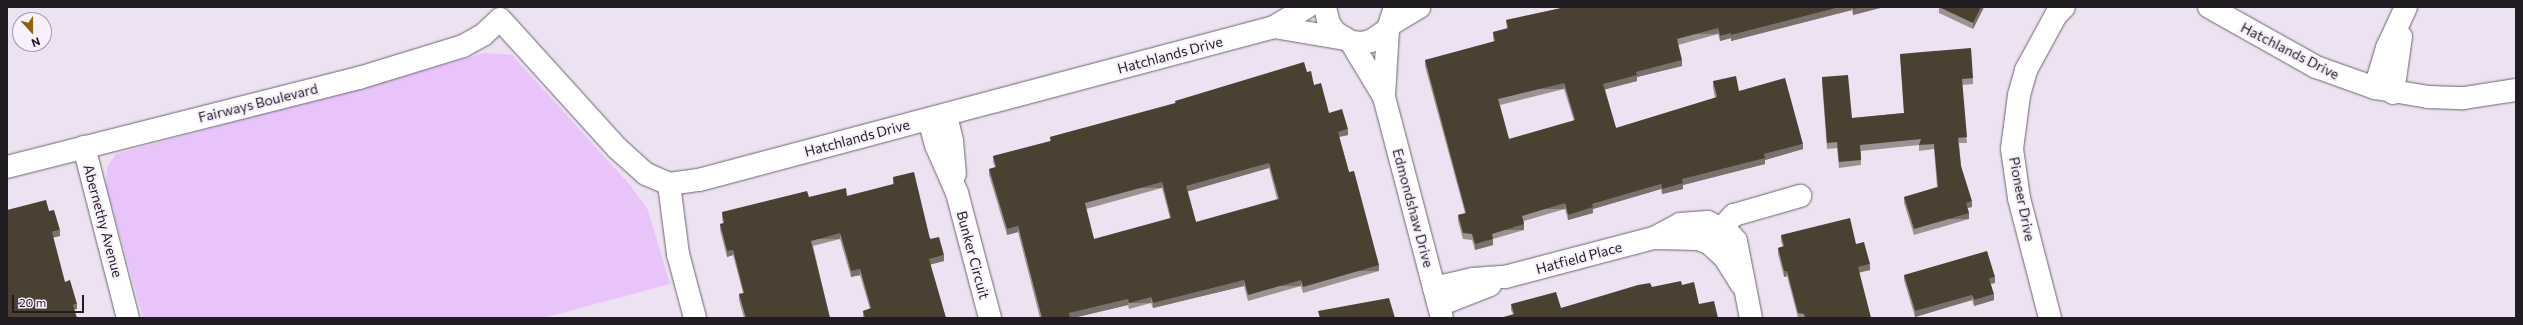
<!DOCTYPE html>
<html>
<head>
<meta charset="utf-8">
<style>
	body { margin:0 }
	#map { position:relative; width:2523px; height:325px; overflow:hidden; background:#ede2f2; font-family:Commissioner,sans-serif }
	div>[style] { position:absolute }
	.green>* { inset:0; background:#e9c4fb }
	.roads { filter:drop-shadow(0 0 1px #6d6472) drop-shadow(0 0 1px #6d6472) }
	.minor>* { height:22px; margin:-11px; padding:0 11px; transform-origin:11px; border-radius:11px; background:#fff }
	.wall>* { inset:0; background:#9c9292 }
	.shaded-wall>* { inset:0; background:#7b716c; transform-origin:0 0 }
	.building>* { inset:0; background:#4a4133 }
	span { translate:-50% -50%; white-space:nowrap; text-align:center; line-height:1.15; -webkit-text-stroke:4px #f9f0fd; paint-order:stroke }
	.street-label { font-size:14px; color:#201c22 }
	.frame { position:absolute; inset:0; border:8px solid #201c22; pointer-events:none }
	.north { position:absolute; left:12px; top:12px; width:40px; height:40px; box-sizing:border-box; background:#f9f0fd; border:1px solid #a29ba5; border-radius:50%; rotate:159deg; font-size:11px; font-weight:700; line-height:16px; text-align:center; color:#201c22 }
	.north::after { content:''; display:block; margin:auto; width:14px; height:18px; background:#8f640b; clip-path:polygon(50% 0,100% 100%,50% 72%,0 100%) }
	.scale { position:absolute; left:12px; top:295px; width:72px; height:18px; box-sizing:border-box; border:2px solid #201c22; border-top:0; padding-left:5px; font-size:12px; line-height:14px; white-space:nowrap; color:#201c22; -webkit-text-stroke:3px #f9f0fd; paint-order:stroke }
</style>
</head>
<body>
<div id="map">
	<div class="green">
		<i style="clip-path:polygon(485px 53px,512px 55px,630px 185px,648px 210px,670px 284px,543px 318px,143px 318px,106px 185px,107px 167px,116px 154px)"></i>
	</div>
	<div class="roads">
		<div class="minor">
			<i style="left:1325px;top:7px;width:17px;rotate:77deg"></i>
			<i style="left:1329px;top:24px;width:11px;rotate:52deg"></i>
			<i style="left:1336px;top:33px;width:17px;rotate:31deg"></i>
			<i style="left:1351px;top:42px;width:11px;rotate:5deg"></i>
			<i style="left:1362px;top:43px;width:9px;rotate:-13deg"></i>
			<i style="left:1371px;top:41px;width:21px;rotate:-35deg"></i>
			<i style="left:1388px;top:29px;width:23px;rotate:-72deg"></i>
			<i style="left:2209px;top:7px;width:123px;rotate:29.3deg"></i>
			<i style="left:2316px;top:67px;width:63px;rotate:19.6deg"></i>
			<i style="left:2375px;top:88px;width:54px;rotate:9.6deg"></i>
			<i style="left:2428px;top:97px;width:36px;rotate:2deg"></i>
			<i style="left:2464px;top:98px;width:53px;rotate:-8.7deg"></i>
			<i style="left:500px;top:19px;width:174px;rotate:47.8deg"></i>
			<i style="left:617px;top:148px;width:39px;rotate:42deg"></i>
			<i style="left:646px;top:174px;width:25px;rotate:23deg"></i>
			<i style="left:669px;top:184px;width:30px;rotate:-8deg"></i>
			<i style="left:699px;top:180px;width:595px;rotate:-14.9deg"></i>
			<i style="left:1274px;top:27px;width:39px;rotate:-31deg"></i>
			<i style="left:1391px;top:24px;width:33px;rotate:-31deg"></i>
			<i style="left:1274px;top:27px;width:72px;rotate:9.6deg"></i>
			<i style="left:1388px;top:29px;width:68px;rotate:93.4deg"></i>
			<i style="left:1384px;top:97px;width:228px;rotate:75.3deg"></i>
			<i style="left:1351px;top:42px;width:64px;rotate:59deg"></i>
			<i style="left:2375px;top:88px;width:42px;rotate:-73.3deg"></i>
			<i style="left:2387px;top:48px;width:45px;rotate:-65.1deg"></i>
			<i style="left:2393px;top:93px;width:57px;rotate:-81.9deg"></i>
			<i style="left:946px;top:115px;width:27px;rotate:77deg"></i>
			<i style="left:952px;top:141px;width:33px;rotate:85deg"></i>
			<i style="left:929px;top:119px;width:27px;rotate:75deg"></i>
			<i style="left:936px;top:145px;width:52px;rotate:66.4deg"></i>
			<i style="left:957px;top:193px;width:129px;rotate:75.2deg"></i>
			<i style="left:84px;top:147px;width:177px;rotate:75.6deg"></i>
			<i style="left:7px;top:167px;width:363px;rotate:-14.2deg"></i>
			<i style="left:359px;top:78px;width:109px;rotate:-17.1deg"></i>
			<i style="left:463px;top:46px;width:23px;rotate:-29deg"></i>
			<i style="left:483px;top:35px;width:23px;rotate:-43deg"></i>
			<i style="left:669px;top:184px;width:71px;rotate:82.7deg"></i>
			<i style="left:678px;top:254px;width:66px;rotate:75.1deg"></i>
			<i style="left:1656px;top:238px;width:42px;rotate:1.4deg"></i>
			<i style="left:1698px;top:239px;width:12px;rotate:20deg"></i>
			<i style="left:1709px;top:243px;width:22px;rotate:43deg"></i>
			<i style="left:1725px;top:258px;width:31px;rotate:58deg"></i>
			<i style="left:1713px;top:238px;width:31px;rotate:-48deg"></i>
			<i style="left:1734px;top:215px;width:69px;rotate:-16.1deg"></i>
			<i style="left:1434px;top:288px;width:40px;rotate:-13deg"></i>
			<i style="left:1473px;top:279px;width:32px;rotate:-4deg"></i>
			<i style="left:1505px;top:277px;width:154px;rotate:-14.7deg"></i>
			<i style="left:1654px;top:238px;width:30px;rotate:-28deg"></i>
			<i style="left:1680px;top:224px;width:28px;rotate:-4deg"></i>
			<i style="left:1708px;top:222px;width:22px;rotate:27deg"></i>
			<i style="left:1728px;top:232px;width:12px;rotate:48deg"></i>
			<i style="left:1736px;top:241px;width:78px;rotate:79deg"></i>
			<i style="left:1439px;top:305px;width:55px;rotate:-21.4deg"></i>
			<i style="left:2050px;top:318px;width:124px;rotate:-104.5deg"></i>
			<i style="left:2019px;top:198px;width:49px;rotate:-98.1deg"></i>
			<i style="left:2012px;top:149px;width:54px;rotate:-82.6deg"></i>
			<i style="left:2019px;top:95px;width:26px;rotate:-74deg"></i>
			<i style="left:2026px;top:70px;width:63px;rotate:-61.4deg"></i>
			<i style="left:2056px;top:15px;width:11px;rotate:-45deg"></i>
		</div>
	</div>
	<div class="wall">
		<i style="clip-path:polygon(evenodd,1566px 7px,1884px 7px,1853px 15px,1852px 10px,1731px 41px,1731px 38px,1720px 41px,1718px 34px,1678px 45px,1682px 66px,1637px 77px,1637px 81px,1605px 89px,1616px 128px,1715px 98px,1713px 87px,1713px 81px,1739px 91px,1803px 149px,1765px 160px,1765px 164px,1683px 185px,1683px 189px,1662px 194px,1661px 189px,1593px 209px,1593px 213px,1568px 220px,1565px 209px,1524px 221px,1524px 230px,1493px 239px,1493px 245px,1475px 250px,1472px 240px,1463px 239px,1458px 221px,1458px 215px,1465px 213px,1425px 66px,1425px 60px,1494px 42px,1493px 38px,1493px 32px,1507px 29px,1506px 20px,1566px 7px,1564px 89px,1574px 121px,1509px 139px,1500px 105px,1564px 89px)"></i>
		<i style="clip-path:polygon(1939px 7px,1984px 7px,1973px 29px,1939px 13px)"></i>
		<i style="clip-path:polygon(1900px 54px,1973px 78px,1973px 84px,1962px 85px,1967px 143px,1959px 143px,1961px 166px,1972px 207px,1968px 208px,1969px 219px,1914px 235px,1904px 203px,1904px 197px,1937px 187px,1934px 149px,1919px 151px,1919px 145px,1861px 151px,1861px 165px,1839px 168px,1837px 148px,1827px 149px,1822px 83px,1822px 77px,1852px 118px,1904px 113px)"></i>
		<i style="clip-path:polygon(evenodd,1307px 72px,1329px 113px,1348px 135px,1339px 137px,1349px 172px,1379px 271px,1303px 293px,1301px 286px,1248px 301px,1244px 286px,1153px 308px,1151px 303px,1129px 309px,1128px 305px,1073px 318px,1040px 318px,1018px 232px,1007px 235px,989px 175px,989px 169px,995px 167px,993px 162px,993px 156px,1050px 141px,1050px 137px,1175px 103px,1175px 101px,1307px 72px,1269px 168px,1277px 199px,1196px 222px,1188px 191px,1269px 168px,1307px 72px,1162px 188px,1170px 218px,1094px 239px,1086px 209px,1162px 188px)"></i>
		<i style="clip-path:polygon(893px 177px,944px 261px,930px 264px,946px 318px,863px 318px,863px 311px,870px 309px,860px 275px,851px 277px,840px 239px,813px 246px,830px 318px,744px 318px,739px 300px,739px 294px,743px 293px,733px 255px,727px 257px,720px 230px,720px 224px,723px 223px,722px 218px,722px 212px,847px 196px,893px 184px)"></i>
		<i style="clip-path:polygon(1781px 235px,1856px 244px,1870px 270px,1859px 272px,1871px 318px,1798px 318px,1787px 276px,1784px 277px,1778px 254px,1778px 248px,1783px 247px,1781px 241px)"></i>
		<i style="clip-path:polygon(1904px 275px,1995px 283px,1991px 284px,1994px 300px,1974px 306px,1972px 300px,1915px 317px,1904px 280px)"></i>
		<i style="clip-path:polygon(1682px 285px,1699px 304px,1513px 314px,1511px 310px,1511px 304px,1561px 308px,1652px 287px)"></i>
	</div>
	<div class="shaded-wall">
		<i style="clip-path:polygon(1840px 7px,1852px 7px,1852px 10px,1731px 41px,1731px 35px)"></i>
		<i style="clip-path:polygon(1861px 7px,1884px 7px,1853px 15px,1853px 9px)"></i>
		<i style="clip-path:polygon(1981px 7px,1984px 7px,1973px 29px,1973px 23px)"></i>
		<i style="left:1718px;top:28px;width:6px;height:42px;rotate:90deg"></i>
		<i style="clip-path:polygon(1731px 33px,1731px 38px,1720px 41px,1720px 36px)"></i>
		<i style="clip-path:polygon(1682px 60px,1682px 66px,1637px 77px,1637px 81px,1603px 90px,1603px 84px,1636px 72px)"></i>
		<i style="left:1564px;top:83px;width:6px;height:68px;rotate:90deg"></i>
		<i style="clip-path:polygon(1348px 129px,1348px 135px,1338px 137px,1338px 132px)"></i>
		<i style="clip-path:polygon(1803px 144px,1803px 149px,1765px 160px,1765px 164px,1683px 185px,1683px 189px,1662px 194px,1662px 189px,1682px 179px,1764px 154px)"></i>
		<i style="clip-path:polygon(1269px 163px,1269px 168px,1186px 192px,1186px 186px)"></i>
		<i style="left:1162px;top:182px;width:6px;height:80px;rotate:90deg"></i>
		<i style="clip-path:polygon(1661px 184px,1661px 189px,1593px 209px,1593px 213px,1568px 220px,1568px 215px,1592px 204px)"></i>
		<i style="clip-path:polygon(1972px 201px,1972px 207px,1966px 208px,1966px 203px)"></i>
		<i style="left:1565px;top:203px;width:6px;height:45px;rotate:90deg"></i>
		<i style="left:1969px;top:213px;width:6px;height:57px;rotate:90deg"></i>
		<i style="left:1524px;top:224px;width:6px;height:34px;rotate:90deg"></i>
		<i style="clip-path:polygon(1018px 226px,1018px 232px,1007px 235px,1007px 229px)"></i>
		<i style="clip-path:polygon(60px 230px,60px 236px,52px 238px,52px 232px)"></i>
		<i style="left:840px;top:233px;width:6px;height:30px;rotate:90deg"></i>
		<i style="clip-path:polygon(1493px 239px,1493px 245px,1475px 250px,1475px 244px)"></i>
		<i style="clip-path:polygon(733px 250px,733px 255px,727px 257px,727px 251px)"></i>
		<i style="clip-path:polygon(944px 255px,944px 261px,929px 265px,929px 259px)"></i>
		<i style="clip-path:polygon(1870px 264px,1870px 270px,1858px 273px,1858px 267px)"></i>
		<i style="left:1379px;top:265px;width:6px;height:79px;rotate:90deg"></i>
		<i style="clip-path:polygon(860px 269px,860px 275px,851px 277px,851px 271px)"></i>
		<i style="clip-path:polygon(1784px 271px,1787px 271px,1787px 276px,1784px 277px)"></i>
		<i style="clip-path:polygon(1995px 277px,1995px 283px,1989px 284px,1989px 279px)"></i>
		<i style="clip-path:polygon(1244px 280px,1244px 286px,1153px 308px,1153px 303px)"></i>
		<i style="left:1301px;top:280px;width:6px;height:55px;rotate:90deg"></i>
		<i style="clip-path:polygon(1994px 294px,1994px 300px,1974px 306px,1974px 300px)"></i>
		<i style="clip-path:polygon(1972px 295px,1972px 300px,1915px 317px,1915px 311px)"></i>
		<i style="left:1151px;top:297px;width:6px;height:23px;rotate:90deg"></i>
		<i style="clip-path:polygon(1128px 299px,1128px 305px,1073px 318px,1069px 318px,1069px 313px)"></i>
		<i style="clip-path:polygon(77px 304px,77px 309px,73px 310px,73px 305px)"></i>
	</div>
	<div class="building">
		<i style="clip-path:polygon(evenodd,1566px 7px,1840px 7px,1731px 35px,1731px 33px,1720px 36px,1718px 28px,1677px 39px,1682px 60px,1636px 72px,1637px 75px,1603px 84px,1616px 128px,1717px 97px,1713px 81px,1736px 76px,1739px 91px,1785px 78px,1803px 144px,1764px 154px,1765px 158px,1682px 179px,1683px 183px,1662px 189px,1661px 184px,1592px 204px,1593px 207px,1568px 215px,1565px 203px,1522px 216px,1524px 224px,1492px 234px,1493px 239px,1475px 244px,1472px 234px,1463px 233px,1458px 215px,1466px 213px,1425px 60px,1495px 41px,1493px 32px,1508px 28px,1506px 20px,1566px 7px,1564px 83px,1575px 120px,1509px 139px,1498px 99px,1564px 83px)"></i>
		<i style="clip-path:polygon(1852px 7px,1861px 7px,1853px 9px)"></i>
		<i style="clip-path:polygon(1939px 7px,1981px 7px,1973px 23px)"></i>
		<i style="clip-path:polygon(1971px 48px,1973px 78px,1962px 79px,1967px 137px,1958px 138px,1961px 166px,1972px 201px,1966px 203px,1969px 213px,1914px 229px,1904px 197px,1938px 187px,1934px 144px,1919px 145px,1921px 139px,1860px 145px,1861px 160px,1839px 162px,1837px 142px,1827px 143px,1822px 77px,1848px 75px,1852px 118px,1904px 113px,1900px 54px)"></i>
		<i style="clip-path:polygon(evenodd,1304px 62px,1307px 72px,1311px 71px,1314px 85px,1321px 83px,1329px 113px,1342px 109px,1348px 129px,1338px 132px,1349px 172px,1354px 171px,1379px 265px,1303px 287px,1301px 280px,1248px 295px,1244px 280px,1153px 303px,1151px 297px,1129px 303px,1128px 299px,1069px 313px,1070px 318px,1042px 318px,1018px 226px,1007px 229px,989px 169px,996px 167px,993px 156px,1051px 141px,1050px 137px,1176px 103px,1175px 101px,1304px 62px,1269px 163px,1279px 199px,1196px 222px,1186px 186px,1269px 163px,1304px 62px,1162px 182px,1171px 218px,1094px 239px,1085px 203px,1162px 182px)"></i>
		<i style="clip-path:polygon(914px 172px,930px 239px,939px 237px,944px 255px,929px 259px,946px 318px,865px 318px,863px 311px,871px 308px,860px 269px,851px 271px,840px 233px,811px 241px,830px 318px,746px 318px,739px 294px,744px 293px,733px 250px,727px 251px,720px 224px,724px 223px,722px 212px,807px 191px,809px 197px,846px 188px,847px 196px,894px 184px,893px 177px)"></i>
		<i style="clip-path:polygon(46px 200px,49px 211px,54px 210px,60px 230px,52px 232px,65px 282px,70px 280px,77px 304px,73px 305px,77px 318px,7px 318px,7px 210px)"></i>
		<i style="clip-path:polygon(1850px 218px,1856px 244px,1864px 242px,1870px 264px,1858px 267px,1871px 318px,1805px 318px,1804px 314px,1798px 313px,1787px 271px,1784px 271px,1778px 248px,1784px 246px,1781px 235px)"></i>
		<i style="clip-path:polygon(1987px 251px,1995px 277px,1989px 279px,1994px 294px,1974px 300px,1972px 295px,1915px 311px,1904px 275px)"></i>
		<i style="clip-path:polygon(1681px 281px,1682px 285px,1694px 282px,1699px 304px,1714px 301px,1718px 318px,1500px 318px,1514px 314px,1511px 304px,1556px 292px,1561px 308px,1638px 285px,1650px 283px,1652px 287px)"></i>
		<i style="clip-path:polygon(1389px 298px,1395px 318px,1320px 318px,1318px 311px)"></i>
	</div>
	<div class="street-label">
		<span style="left:2290px;top:51px;rotate:27deg">Hatchlands Drive</span>
		<span style="left:1170px;top:55px;rotate:-15deg">Hatchlands Drive</span>
		<span style="left:258px;top:103px;rotate:-14deg">Fairways Boulevard</span>
		<span style="left:857px;top:138px;rotate:-15deg">Hatchlands Drive</span>
		<span style="left:2022px;top:199px;rotate:79deg">Pioneer Drive</span>
		<span style="left:1413px;top:208px;rotate:75deg">Edmondshaw Drive</span>
		<span style="left:103px;top:221px;rotate:75deg">Abernethy Avenue</span>
		<span style="left:973px;top:255px;rotate:75deg">Bunker Circuit</span>
		<span style="left:1579px;top:258px;rotate:-15deg">Hatfield Place</span>
	</div>
	<div class="frame"></div>
	<div class="north">N</div>
	<div class="scale">20 m</div>
</div>
</body>
</html>
